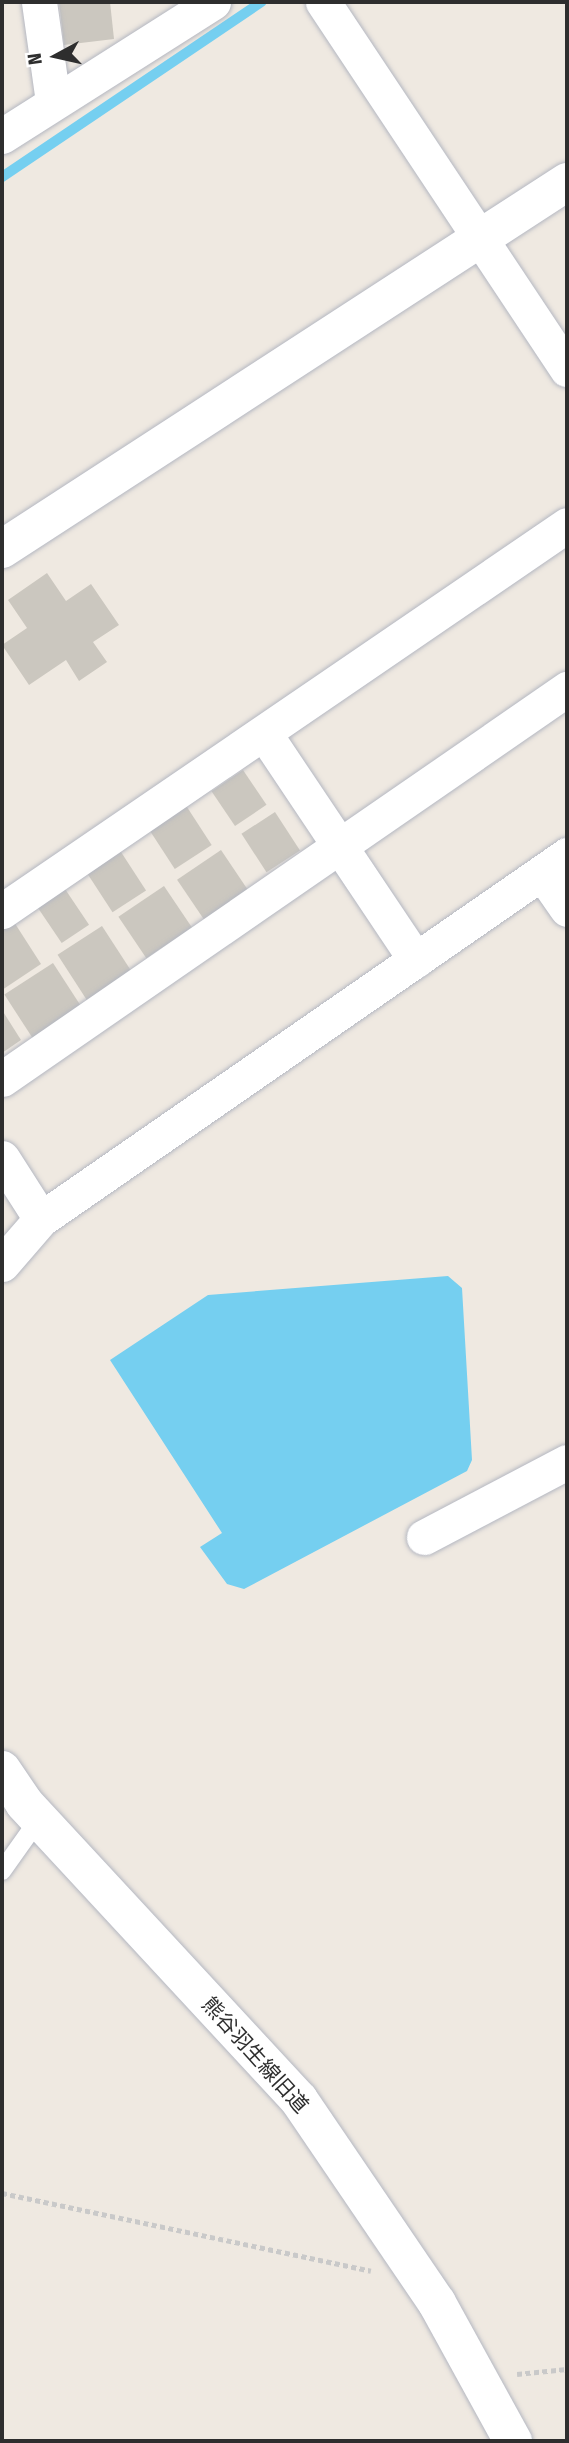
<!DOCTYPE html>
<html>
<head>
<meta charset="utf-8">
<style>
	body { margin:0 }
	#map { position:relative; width:569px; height:2443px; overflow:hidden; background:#efe9e1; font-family:"Fira Sans Condensed","Noto Sans JP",sans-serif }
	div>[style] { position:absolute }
	.water>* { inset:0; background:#75cff0 }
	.stream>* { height:10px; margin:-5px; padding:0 5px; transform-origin:5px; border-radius:5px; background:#75cff0 }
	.building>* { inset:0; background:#cbc7bf; transform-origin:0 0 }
	.path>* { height:4.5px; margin-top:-2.25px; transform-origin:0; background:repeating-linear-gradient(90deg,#c9c9c9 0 5px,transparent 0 8.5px) }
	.roads { filter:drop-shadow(0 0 2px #b4b7c1) drop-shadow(0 0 2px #b4b7c1) }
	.service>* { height:18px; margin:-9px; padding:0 9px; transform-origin:9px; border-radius:9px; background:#fff }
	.minor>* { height:35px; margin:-17.5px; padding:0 17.5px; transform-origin:17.5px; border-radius:17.5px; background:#fff }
	.tertiary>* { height:38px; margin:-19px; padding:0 19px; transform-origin:19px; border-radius:19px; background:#fff }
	span { translate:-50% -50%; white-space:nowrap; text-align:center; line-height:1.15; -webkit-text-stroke:7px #fff; paint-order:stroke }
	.street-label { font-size:21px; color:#2e2e2e }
	.frame { position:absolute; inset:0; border:4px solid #2e2e2e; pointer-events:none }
	.north { position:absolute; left:21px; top:21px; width:70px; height:70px; -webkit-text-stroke:5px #fff; paint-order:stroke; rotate:262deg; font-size:19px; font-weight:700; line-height:28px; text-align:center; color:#2e2e2e }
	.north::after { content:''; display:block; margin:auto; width:24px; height:32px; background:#2e2e2e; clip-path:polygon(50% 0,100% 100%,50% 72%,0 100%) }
</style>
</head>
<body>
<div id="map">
	<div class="water">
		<i style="clip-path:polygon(448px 1276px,462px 1288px,472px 1460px,467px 1471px,244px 1589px,227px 1584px,200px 1547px,222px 1533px,110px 1360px,208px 1295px)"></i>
	</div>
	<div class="stream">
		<i style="left:2px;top:177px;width:313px;rotate:-34deg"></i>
	</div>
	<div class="building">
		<i style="clip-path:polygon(59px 2px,110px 2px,114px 39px,64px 45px)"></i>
		<i style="clip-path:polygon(47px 573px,66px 601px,91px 584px,119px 625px,93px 642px,107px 662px,79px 681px,66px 660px,29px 685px,2px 645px,27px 628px,8px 600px)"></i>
		<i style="left:243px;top:770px;width:42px;height:38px;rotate:56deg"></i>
		<i style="left:185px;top:804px;width:49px;height:44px;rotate:57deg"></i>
		<i style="left:275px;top:812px;width:46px;height:40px;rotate:57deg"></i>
		<i style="left:221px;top:850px;width:50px;height:53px;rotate:56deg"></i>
		<i style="left:121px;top:852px;width:46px;height:40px;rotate:57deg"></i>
		<i style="left:164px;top:886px;width:50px;height:55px;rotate:56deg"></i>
		<i style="left:65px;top:889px;width:43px;height:33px;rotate:56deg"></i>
		<i style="clip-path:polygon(14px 922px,41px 964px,2px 990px,2px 930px)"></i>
		<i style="left:102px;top:926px;width:54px;height:53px;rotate:57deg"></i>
		<i style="left:53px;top:963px;width:53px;height:58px;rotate:57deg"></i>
		<i style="clip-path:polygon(2px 1010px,21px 1040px,2px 1053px)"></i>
	</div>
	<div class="path">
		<i style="left:2px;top:2193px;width:377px;rotate:11.9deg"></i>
		<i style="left:517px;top:2374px;width:50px;rotate:-5.7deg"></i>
	</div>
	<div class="roads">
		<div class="service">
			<i style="left:2px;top:1871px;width:64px;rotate:-54.6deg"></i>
		</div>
		<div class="minor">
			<i style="left:39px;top:2px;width:100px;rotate:82deg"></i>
			<i style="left:323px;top:2px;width:441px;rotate:56.4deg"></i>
			<i style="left:2px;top:136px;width:250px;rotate:-32.4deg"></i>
			<i style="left:264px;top:733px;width:273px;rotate:56.2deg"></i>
			<i style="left:542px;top:873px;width:44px;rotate:55.2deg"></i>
			<i style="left:2px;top:911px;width:684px;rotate:-34.34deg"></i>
			<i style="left:2px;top:1079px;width:687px;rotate:-34.62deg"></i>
			<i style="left:2px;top:1158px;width:72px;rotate:57.4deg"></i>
			<i style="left:2px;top:1264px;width:60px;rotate:-49.1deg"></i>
			<i style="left:41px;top:1219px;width:640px;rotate:-34.68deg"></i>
			<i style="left:424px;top:1537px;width:161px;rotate:-27.7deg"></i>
		</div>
		<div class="tertiary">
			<i style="left:2px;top:549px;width:674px;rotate:-33.01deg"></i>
			<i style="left:2px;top:1770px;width:40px;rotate:56deg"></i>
			<i style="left:24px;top:1803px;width:405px;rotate:47.2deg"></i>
			<i style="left:299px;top:2100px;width:245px;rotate:55.8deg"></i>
			<i style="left:437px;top:2303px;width:158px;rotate:61.2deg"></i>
		</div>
	</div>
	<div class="street-label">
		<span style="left:255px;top:2055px;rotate:48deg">熊谷羽生線旧道</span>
	</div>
	<div class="frame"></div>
	<div class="north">N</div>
</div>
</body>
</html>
